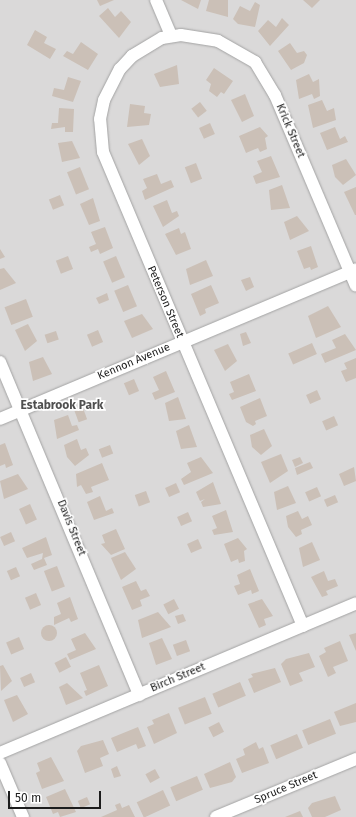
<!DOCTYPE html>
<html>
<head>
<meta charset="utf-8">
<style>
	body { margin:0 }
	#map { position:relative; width:356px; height:817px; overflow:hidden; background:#efeae1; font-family:"Fira Sans",sans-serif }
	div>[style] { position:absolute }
	.residential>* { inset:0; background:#dad9d9; transform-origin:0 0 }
	.building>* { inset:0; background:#cbc0b7; transform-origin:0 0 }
	.round { border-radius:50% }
	.roads { filter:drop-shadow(0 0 1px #a3a3a3) drop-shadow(0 0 1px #a3a3a3) }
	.street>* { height:12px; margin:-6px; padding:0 6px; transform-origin:6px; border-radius:6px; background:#fff }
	span { translate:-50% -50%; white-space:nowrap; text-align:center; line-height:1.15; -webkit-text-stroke:3.5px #fff; paint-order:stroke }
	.street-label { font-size:11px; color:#1c1c1c }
	.neighbourhood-label { font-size:12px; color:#4f4f4f; font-weight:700 }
	.scale { position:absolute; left:8px; top:791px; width:93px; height:18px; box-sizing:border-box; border:2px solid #1c1c1c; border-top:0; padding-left:5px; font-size:12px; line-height:14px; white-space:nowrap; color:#1c1c1c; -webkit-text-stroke:3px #fff; paint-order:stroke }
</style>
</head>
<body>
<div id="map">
	<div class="residential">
		<i style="left:0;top:0;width:356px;height:817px"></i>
	</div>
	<div class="building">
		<i style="clip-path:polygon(97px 0,114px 0,100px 6px)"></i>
		<i style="clip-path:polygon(181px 0,201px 0,198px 9px)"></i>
		<i style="clip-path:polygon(209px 0,228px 0,228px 17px,206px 11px)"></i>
		<i style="clip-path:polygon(303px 0,320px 0,312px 8px)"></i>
		<i style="clip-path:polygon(255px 2px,260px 5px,255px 27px,238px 24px,233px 19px,240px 6px,250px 11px)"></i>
		<i style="clip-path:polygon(108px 8px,115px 17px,121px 11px,131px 22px,119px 38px,99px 16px)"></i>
		<i style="clip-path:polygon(282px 18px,289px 25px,270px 46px,258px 31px,268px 20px,276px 27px)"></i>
		<i style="clip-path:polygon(35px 30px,47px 37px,44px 43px,56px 49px,50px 59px,27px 45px)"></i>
		<i style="clip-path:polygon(81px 42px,98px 54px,88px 70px,63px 56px,67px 51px,73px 54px)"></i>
		<i style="clip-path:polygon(290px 43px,297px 53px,304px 51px,307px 55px,304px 63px,291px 70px,278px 51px)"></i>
		<i style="clip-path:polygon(177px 65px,179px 84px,160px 87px,154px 74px)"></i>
		<i style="clip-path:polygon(214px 68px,233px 81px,224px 94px,221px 92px,217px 97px,209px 91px,211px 84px,206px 80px)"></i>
		<i style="clip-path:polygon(309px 74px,313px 82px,319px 79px,320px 96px,314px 99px,312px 94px,299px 99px,296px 80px)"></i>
		<i style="clip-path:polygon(68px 77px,81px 81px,73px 102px,52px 96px,54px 88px,64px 90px)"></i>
		<i style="clip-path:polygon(245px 94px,254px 116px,242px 122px,231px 100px)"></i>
		<i style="clip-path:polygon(322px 100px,327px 111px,334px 108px,336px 120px,313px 128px,308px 105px)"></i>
		<i style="left:200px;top:102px;width:11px;height:11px;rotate:52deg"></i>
		<i style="clip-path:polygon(130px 104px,145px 106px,144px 113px,151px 114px,149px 125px,127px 127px)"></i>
		<i style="clip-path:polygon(59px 108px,74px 109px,73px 132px,65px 132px,65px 127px,51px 129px,52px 123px,58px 123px)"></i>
		<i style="left:210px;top:123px;width:12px;height:12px;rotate:66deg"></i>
		<i style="clip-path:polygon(260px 127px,268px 136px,265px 138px,267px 149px,260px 152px,258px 148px,246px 153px,239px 136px)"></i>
		<i style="clip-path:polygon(335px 127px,340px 139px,345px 136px,348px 142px,327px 150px,320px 133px)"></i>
		<i style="clip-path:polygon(142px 139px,150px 156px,139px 165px,128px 144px)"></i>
		<i style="clip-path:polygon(72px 141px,80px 158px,62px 162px,58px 143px)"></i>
		<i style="clip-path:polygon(271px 156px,280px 177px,256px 184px,253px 176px,262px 172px,257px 161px)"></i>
		<i style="clip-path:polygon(346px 159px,356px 175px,343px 185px,335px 177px,332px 165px)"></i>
		<i style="left:196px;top:163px;width:17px;height:12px;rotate:69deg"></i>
		<i style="left:80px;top:167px;width:24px;height:14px;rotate:68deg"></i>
		<i style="clip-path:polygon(157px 174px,161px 184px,171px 180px,174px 187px,145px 200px,142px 191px,147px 188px,143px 179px)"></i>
		<i style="clip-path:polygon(282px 185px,290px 208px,271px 210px,269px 190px)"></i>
		<i style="clip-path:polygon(356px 187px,356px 215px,355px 215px,344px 192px)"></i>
		<i style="left:60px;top:195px;width:11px;height:12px;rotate:68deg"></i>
		<i style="clip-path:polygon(93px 198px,100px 221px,89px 225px,80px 204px)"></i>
		<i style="clip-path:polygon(167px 200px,172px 213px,177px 211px,179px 216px,163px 227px,153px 206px)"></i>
		<i style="clip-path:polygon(297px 216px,309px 231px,290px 240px,284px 222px)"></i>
		<i style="clip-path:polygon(105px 227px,113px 248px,100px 254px,98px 249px,91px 252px,89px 247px,96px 244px,91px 232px)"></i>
		<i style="clip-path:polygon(179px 228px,181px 234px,185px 232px,191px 249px,176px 255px,165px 234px)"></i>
		<i style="clip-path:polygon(311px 246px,318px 267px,311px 270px,310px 267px,304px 269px,297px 251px)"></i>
		<i style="clip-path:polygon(0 249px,5px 257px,0 259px)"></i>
		<i style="left:68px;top:256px;width:14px;height:13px;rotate:69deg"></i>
		<i style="left:116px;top:256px;width:23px;height:14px;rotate:67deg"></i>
		<i style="clip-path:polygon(206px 260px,213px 276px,190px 285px,186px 269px)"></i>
		<i style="clip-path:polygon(4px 268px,16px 283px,0 290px,0 269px)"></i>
		<i style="clip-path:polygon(250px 277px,254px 287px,246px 291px,241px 280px)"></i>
		<i style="left:128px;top:285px;width:23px;height:15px;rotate:67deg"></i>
		<i style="clip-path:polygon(211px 285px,219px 303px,205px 309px,206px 313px,200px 316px,191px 294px)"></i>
		<i style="clip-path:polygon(107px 293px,109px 300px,99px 304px,96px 298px)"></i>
		<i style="left:26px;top:299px;width:19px;height:23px;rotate:69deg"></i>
		<i style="clip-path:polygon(328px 306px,341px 327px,316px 338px,308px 316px)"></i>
		<i style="clip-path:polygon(142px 314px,153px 329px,132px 338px,124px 321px)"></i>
		<i style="clip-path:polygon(28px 324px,37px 341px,25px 351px,15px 330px)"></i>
		<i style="left:98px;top:330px;width:13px;height:12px;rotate:67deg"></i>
		<i style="left:56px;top:331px;width:9px;height:12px;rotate:72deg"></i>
		<i style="clip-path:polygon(246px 332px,251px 343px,243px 346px,240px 334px)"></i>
		<i style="clip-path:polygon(345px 334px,356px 350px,325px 363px,321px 354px,336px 348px,332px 340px)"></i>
		<i style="left:312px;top:343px;width:12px;height:26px;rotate:66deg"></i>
		<i style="clip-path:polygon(228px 344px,237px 361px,225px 371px,214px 350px)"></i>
		<i style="clip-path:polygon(43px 357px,52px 374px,33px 381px,29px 362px)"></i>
		<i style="clip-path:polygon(356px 358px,356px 378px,346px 382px,341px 371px,347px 369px,344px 363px)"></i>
		<i style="clip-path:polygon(166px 371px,175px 392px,155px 400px,152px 393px,159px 390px,153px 377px)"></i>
		<i style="clip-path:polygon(249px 374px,256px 391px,232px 400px,229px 394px,234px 392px,230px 382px)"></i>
		<i style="left:134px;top:379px;width:13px;height:11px;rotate:67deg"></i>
		<i style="left:317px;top:390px;width:10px;height:12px;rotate:66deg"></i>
		<i style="clip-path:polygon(178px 397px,186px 419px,169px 421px,165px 403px)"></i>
		<i style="clip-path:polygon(260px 398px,267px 416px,255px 421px,256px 424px,253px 426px,246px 422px,240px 407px)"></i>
		<i style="left:83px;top:408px;width:12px;height:9px;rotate:70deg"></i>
		<i style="clip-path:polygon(68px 415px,72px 426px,77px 425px,79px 430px,57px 439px,54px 420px)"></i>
		<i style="left:334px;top:416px;width:10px;height:13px;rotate:66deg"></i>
		<i style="clip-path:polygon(189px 425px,197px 447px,181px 449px,176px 431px)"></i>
		<i style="clip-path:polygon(264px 429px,272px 446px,261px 455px,252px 447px,250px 435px)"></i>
		<i style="clip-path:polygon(77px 439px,81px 450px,86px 448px,89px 455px,75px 466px,67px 457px,64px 445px)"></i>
		<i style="clip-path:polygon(5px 443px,13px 465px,6px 468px,5px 464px,0 466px,0 445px)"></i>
		<i style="left:110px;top:445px;width:9px;height:12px;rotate:69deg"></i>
		<i style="clip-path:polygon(281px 454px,288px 471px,270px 483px,261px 462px)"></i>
		<i style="clip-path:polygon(201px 457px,213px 473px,184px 485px,181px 479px,191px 472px,187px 463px)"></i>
		<i style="clip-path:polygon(300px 457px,303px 463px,295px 467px,292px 460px)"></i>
		<i style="clip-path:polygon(310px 462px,313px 468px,297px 475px,295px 468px)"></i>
		<i style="clip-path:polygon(102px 463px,109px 480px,91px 487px,93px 492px,86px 494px,81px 485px,77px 487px,76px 474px)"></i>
		<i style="clip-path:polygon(354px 467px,356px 481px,344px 486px,339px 474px)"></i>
		<i style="clip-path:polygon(18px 474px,28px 489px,4px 499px,0 481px)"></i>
		<i style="clip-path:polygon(213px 482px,221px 504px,203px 507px,201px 502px,205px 499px,200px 501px,196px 492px)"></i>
		<i style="left:176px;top:483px;width:10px;height:12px;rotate:66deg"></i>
		<i style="clip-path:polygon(288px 486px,296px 503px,277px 510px,274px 492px)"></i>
		<i style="left:317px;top:487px;width:10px;height:13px;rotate:66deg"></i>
		<i style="left:146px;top:491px;width:12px;height:12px;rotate:70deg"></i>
		<i style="left:335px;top:495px;width:8px;height:12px;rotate:67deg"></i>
		<i style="clip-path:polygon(100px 496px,106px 511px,112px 508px,114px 513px,94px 520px,87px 502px)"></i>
		<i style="left:30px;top:504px;width:17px;height:12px;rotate:66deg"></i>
		<i style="clip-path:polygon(226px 510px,233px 532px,214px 535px,212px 530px,217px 528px,212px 516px)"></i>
		<i style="clip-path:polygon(298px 511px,302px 519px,308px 516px,312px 525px,301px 530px,302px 534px,296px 537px,288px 527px,286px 516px)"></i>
		<i style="left:188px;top:512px;width:10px;height:12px;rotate:66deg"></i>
		<i style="clip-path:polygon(116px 529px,125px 549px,111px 555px,101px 544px,105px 543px,102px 535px)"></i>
		<i style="left:11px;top:532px;width:10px;height:12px;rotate:66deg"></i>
		<i style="clip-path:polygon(46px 537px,52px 555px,44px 558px,47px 565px,34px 570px,31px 564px,42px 559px,43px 553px,27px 558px,22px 548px)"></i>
		<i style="clip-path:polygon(238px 538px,247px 549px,244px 551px,245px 561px,239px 563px,238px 559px,231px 562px,224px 544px)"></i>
		<i style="left:198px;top:539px;width:10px;height:12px;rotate:66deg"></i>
		<i style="clip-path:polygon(312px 542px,320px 560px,303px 567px,299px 548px)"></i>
		<i style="clip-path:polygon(125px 552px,136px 569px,121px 580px,111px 558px)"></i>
		<i style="left:57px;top:566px;width:22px;height:14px;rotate:69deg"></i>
		<i style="left:16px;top:567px;width:10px;height:10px;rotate:66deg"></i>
		<i style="clip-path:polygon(250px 569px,259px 591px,252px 594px,251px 590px,238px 595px,234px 586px,240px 584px,237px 575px)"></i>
		<i style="clip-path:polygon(324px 571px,328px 581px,335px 579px,338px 586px,326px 591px,328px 595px,322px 597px,311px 577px)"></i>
		<i style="clip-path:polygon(136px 581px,141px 591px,146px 589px,150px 596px,140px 600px,142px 606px,132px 610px,122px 587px)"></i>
		<i style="left:36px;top:593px;width:13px;height:12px;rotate:67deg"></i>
		<i style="clip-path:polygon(70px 597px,78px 619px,71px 622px,69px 618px,54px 625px,54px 617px,61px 614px,57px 603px)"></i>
		<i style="left:174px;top:599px;width:11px;height:12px;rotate:63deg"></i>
		<i style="clip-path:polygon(262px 599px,273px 616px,264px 619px,266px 625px,259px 628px,248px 604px)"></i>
		<i style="clip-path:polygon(158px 612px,171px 627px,142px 638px,138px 620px)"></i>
		<i style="clip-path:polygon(183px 614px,186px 621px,178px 624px,175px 616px)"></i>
		<i class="round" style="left:41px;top:625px;width:16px;height:16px"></i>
		<i style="clip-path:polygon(85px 633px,96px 649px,70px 660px,67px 654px,76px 650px,71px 639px)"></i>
		<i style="clip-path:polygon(356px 633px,356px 651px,349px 635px)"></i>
		<i style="left:19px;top:637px;width:13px;height:14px;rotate:67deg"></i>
		<i style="clip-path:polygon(162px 638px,172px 659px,156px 665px,149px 643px)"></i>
		<i style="left:186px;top:640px;width:12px;height:14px;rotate:70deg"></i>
		<i style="clip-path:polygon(340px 641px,348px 661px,333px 667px,336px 673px,328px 677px,319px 656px,326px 652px,324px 648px)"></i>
		<i style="clip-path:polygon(309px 653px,315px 667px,299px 673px,303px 681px,290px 686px,281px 664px,286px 659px)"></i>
		<i style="left:66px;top:657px;width:11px;height:13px;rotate:63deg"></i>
		<i style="clip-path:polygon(3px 665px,12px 681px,1px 691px,0 666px)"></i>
		<i style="clip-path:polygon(99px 665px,108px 686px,86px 696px,84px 691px,87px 690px,80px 673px)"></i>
		<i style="clip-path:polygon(275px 668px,281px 682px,254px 693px,248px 679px,253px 677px,251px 674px)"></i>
		<i style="left:31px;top:673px;width:10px;height:12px;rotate:66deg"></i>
		<i style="left:240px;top:682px;width:15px;height:30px;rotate:67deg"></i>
		<i style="clip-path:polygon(67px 683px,83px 698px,66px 705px,59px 687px)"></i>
		<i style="clip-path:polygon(17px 695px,28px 714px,13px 722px,4px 700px)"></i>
		<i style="left:205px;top:697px;width:18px;height:29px;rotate:68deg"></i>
		<i style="clip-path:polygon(356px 703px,356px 722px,340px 726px,334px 712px)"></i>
		<i style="clip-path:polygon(169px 713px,177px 733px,154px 744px,147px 727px,154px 724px,152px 720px)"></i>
		<i style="left:330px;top:719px;width:16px;height:30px;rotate:68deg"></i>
		<i style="left:219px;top:722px;width:11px;height:12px;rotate:63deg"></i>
		<i style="clip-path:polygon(138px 727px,146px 746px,138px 749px,136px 744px,117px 752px,111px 738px)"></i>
		<i style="left:297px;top:734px;width:15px;height:29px;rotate:67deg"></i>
		<i style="clip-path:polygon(103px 740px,109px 754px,100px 758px,103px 766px,85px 773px,77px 751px,81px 746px)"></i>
		<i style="clip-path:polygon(256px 742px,259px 749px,263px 747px,269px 763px,242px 773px,236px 759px,245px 755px,243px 749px)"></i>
		<i style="clip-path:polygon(51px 757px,64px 781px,42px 789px,36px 773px,40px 771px,37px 763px)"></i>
		<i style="clip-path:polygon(230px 762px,236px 777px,232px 782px,210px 788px,204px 774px)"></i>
		<i style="clip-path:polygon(117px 766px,121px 776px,114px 778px,111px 769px)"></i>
		<i style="left:155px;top:769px;width:10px;height:11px;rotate:61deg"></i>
		<i style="left:197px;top:776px;width:15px;height:29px;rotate:67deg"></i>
		<i style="clip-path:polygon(65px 789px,76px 812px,60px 817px,58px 812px,53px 814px,46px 797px)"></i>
		<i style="left:163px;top:790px;width:17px;height:29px;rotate:65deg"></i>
		<i style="clip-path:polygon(335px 796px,341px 810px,325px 817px,312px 817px,308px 808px,312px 803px)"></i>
		<i style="left:87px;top:797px;width:8px;height:10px;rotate:67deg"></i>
		<i style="clip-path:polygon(120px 803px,122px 808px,129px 805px,135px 817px,101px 817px,117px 810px,115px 805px)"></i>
		<i style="clip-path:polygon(300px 811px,303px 817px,285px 817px)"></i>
	</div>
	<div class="roads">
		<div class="street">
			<i style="left:156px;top:0;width:39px;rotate:67deg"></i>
			<i style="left:0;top:362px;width:361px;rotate:67.3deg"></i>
			<i style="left:0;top:419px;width:386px;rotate:-22.8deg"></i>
			<i style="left:303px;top:626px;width:514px;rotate:-112.88deg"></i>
			<i style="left:103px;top:152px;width:33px;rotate:-95deg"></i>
			<i style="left:100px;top:119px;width:19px;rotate:-78deg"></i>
			<i style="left:104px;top:100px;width:35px;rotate:-63deg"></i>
			<i style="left:120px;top:69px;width:18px;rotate:-47deg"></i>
			<i style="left:132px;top:56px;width:35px;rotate:-31deg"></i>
			<i style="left:162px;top:38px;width:19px;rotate:-9deg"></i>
			<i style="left:181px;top:35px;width:37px;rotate:9deg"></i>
			<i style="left:218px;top:41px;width:43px;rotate:29.6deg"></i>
			<i style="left:255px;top:62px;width:39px;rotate:59deg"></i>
			<i style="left:275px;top:95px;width:207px;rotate:67deg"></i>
			<i style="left:0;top:753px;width:386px;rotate:-22.8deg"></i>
			<i style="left:0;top:763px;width:59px;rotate:66.9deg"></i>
			<i style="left:216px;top:817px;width:152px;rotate:-22.5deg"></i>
		</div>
	</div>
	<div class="street-label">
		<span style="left:290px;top:131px;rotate:67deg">Krick Street</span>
		<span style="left:165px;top:302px;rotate:67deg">Peterson Street</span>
		<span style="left:134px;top:362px;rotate:-23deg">Kennon Avenue</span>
		<span style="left:71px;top:528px;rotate:68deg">Davis Street</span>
		<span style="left:178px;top:678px;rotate:-23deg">Birch Street</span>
		<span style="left:286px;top:788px;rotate:-23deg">Spruce Street</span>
	</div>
	<div class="neighbourhood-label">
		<span style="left:62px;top:406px">Estabrook Park</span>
	</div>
	<div class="scale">50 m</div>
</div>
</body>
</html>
